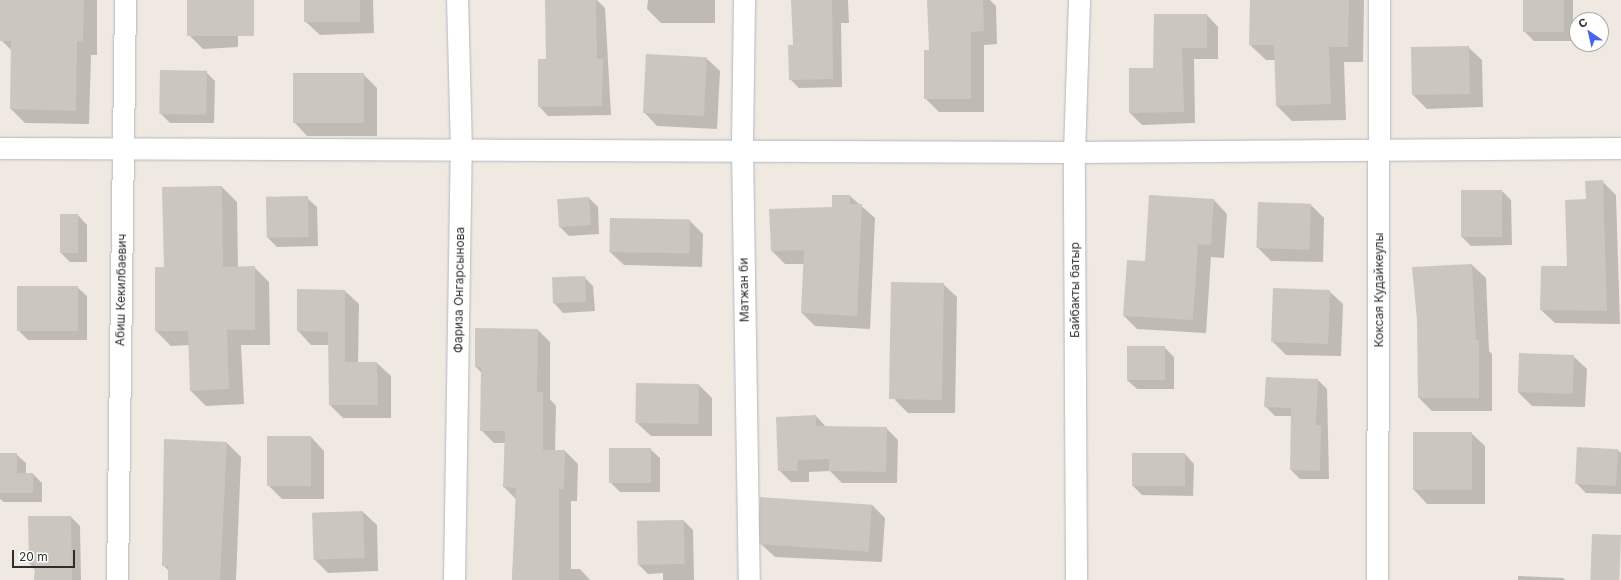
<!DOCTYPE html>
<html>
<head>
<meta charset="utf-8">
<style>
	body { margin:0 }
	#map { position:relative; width:1621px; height:580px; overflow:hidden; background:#efe9e1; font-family:Inter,sans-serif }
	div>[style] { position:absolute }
	.shadow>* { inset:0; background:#0003 }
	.building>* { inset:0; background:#cbc7bf; transform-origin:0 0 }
	.roads { filter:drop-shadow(0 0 1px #b4b7c1) drop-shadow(0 0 1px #b4b7c1) }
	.minor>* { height:21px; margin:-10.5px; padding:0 10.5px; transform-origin:10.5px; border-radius:10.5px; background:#fff }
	span { translate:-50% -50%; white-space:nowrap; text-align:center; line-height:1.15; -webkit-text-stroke:3px #fff; paint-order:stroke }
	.street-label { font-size:12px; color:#2e2e2e }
	.north { position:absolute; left:1569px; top:12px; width:40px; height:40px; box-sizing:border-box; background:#fff; border:1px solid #ababab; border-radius:50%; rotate:326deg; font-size:11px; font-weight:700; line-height:16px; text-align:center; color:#2e2e2e }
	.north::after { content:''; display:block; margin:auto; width:14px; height:18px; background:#4264fb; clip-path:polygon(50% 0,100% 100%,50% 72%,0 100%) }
	.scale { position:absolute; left:12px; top:550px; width:63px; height:18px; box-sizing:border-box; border:2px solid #2e2e2e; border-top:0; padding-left:5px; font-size:12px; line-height:14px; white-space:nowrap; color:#2e2e2e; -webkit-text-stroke:3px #fff; paint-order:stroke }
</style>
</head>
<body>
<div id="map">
	<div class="shadow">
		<i style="clip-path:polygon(1px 0,97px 0,97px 55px,91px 55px,89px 124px,25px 123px,11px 109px,12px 51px,1px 40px)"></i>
		<i style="clip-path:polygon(188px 0,238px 0,238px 47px,203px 49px,189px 35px)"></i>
		<i style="clip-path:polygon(305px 0,373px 0,374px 33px,320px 35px,306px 22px)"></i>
		<i style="clip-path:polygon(546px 0,597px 0,605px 8px,611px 115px,548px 116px,539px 106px,547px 60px)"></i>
		<i style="clip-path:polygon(648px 0,715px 0,715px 23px,661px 23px,647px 9px)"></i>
		<i style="clip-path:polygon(792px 0,848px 0,849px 23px,841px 23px,842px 87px,799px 88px,790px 79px,794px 46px)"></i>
		<i style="clip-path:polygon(928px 0,990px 0,996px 6px,997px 44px,984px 45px,984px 112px,939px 112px,925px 98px,930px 51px)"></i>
		<i style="clip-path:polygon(1251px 0,1364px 0,1363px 62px,1344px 62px,1346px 120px,1292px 121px,1277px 106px,1275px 60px,1266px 60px,1250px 45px)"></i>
		<i style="clip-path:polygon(1524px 0,1573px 0,1573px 41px,1534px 41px,1525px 32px)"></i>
		<i style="clip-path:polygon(1207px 15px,1218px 27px,1218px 59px,1194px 59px,1195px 123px,1142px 125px,1130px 113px,1154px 69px)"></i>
		<i style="clip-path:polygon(1468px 47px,1482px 60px,1483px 107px,1427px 109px,1413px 95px)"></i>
		<i style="clip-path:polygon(706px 58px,720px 71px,717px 129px,657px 126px,644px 112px)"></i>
		<i style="clip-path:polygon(206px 72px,215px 81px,214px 123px,170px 123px,160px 113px)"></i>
		<i style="clip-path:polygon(363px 74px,377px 88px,377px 136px,307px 136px,294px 122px)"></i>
		<i style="clip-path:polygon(1602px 181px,1616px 195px,1620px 324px,1555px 323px,1541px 310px,1568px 267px,1587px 200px)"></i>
		<i style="clip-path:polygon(222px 187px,237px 202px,238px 268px,254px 267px,269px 282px,270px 345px,241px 345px,244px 404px,206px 406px,191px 391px,190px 345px,171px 346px,156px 331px,165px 268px)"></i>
		<i style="clip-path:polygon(1502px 191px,1511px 200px,1512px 245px,1471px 246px,1462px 237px)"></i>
		<i style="clip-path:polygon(850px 196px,875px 218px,870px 329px,815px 326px,802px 313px,804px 264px,785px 264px,772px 251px)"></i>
		<i style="clip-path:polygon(307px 198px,317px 207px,318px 246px,277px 247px,268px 238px)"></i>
		<i style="clip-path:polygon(589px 198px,598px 207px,599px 234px,569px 236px,560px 227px)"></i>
		<i style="clip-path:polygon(1214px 200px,1227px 214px,1224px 258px,1211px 257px,1206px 333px,1137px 329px,1124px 316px,1146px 262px)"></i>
		<i style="clip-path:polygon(1311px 205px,1324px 218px,1323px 262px,1271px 261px,1258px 248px)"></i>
		<i style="clip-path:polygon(78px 215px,87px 225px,87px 262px,70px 262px,61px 253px)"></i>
		<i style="clip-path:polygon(690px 221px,703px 234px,702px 267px,624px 265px,610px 252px)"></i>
		<i style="clip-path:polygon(1472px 265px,1486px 278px,1489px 351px,1492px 354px,1492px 411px,1432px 411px,1419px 398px,1418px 320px,1413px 268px)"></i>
		<i style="clip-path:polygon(584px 277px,593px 286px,595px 311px,563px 313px,554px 303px)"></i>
		<i style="clip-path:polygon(943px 284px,957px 297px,955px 413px,908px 413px,895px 400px)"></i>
		<i style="clip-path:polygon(77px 287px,87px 296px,87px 340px,28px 340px,19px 331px)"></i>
		<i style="clip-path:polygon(298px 290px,345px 291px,359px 304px,358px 363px,377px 363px,391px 376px,391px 418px,343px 418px,330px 405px,329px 345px,311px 345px,298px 331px)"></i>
		<i style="clip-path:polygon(1329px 291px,1343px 304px,1341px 356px,1286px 355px,1272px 341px)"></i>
		<i style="clip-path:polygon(476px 329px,538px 330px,550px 342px,550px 399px,556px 406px,555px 451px,565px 451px,578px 464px,577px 501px,571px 501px,571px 569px,580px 569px,590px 580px,512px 580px,517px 500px,504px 487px,505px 443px,494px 443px,481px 430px,482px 373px,476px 367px)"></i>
		<i style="clip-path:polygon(1165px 348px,1174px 357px,1174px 389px,1137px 389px,1127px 380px)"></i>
		<i style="clip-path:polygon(1573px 356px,1587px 369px,1585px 407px,1532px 406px,1518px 392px)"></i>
		<i style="clip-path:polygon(1318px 380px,1327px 389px,1329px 479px,1300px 479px,1291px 470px,1292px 416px,1275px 416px,1265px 406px)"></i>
		<i style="clip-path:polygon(699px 385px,712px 398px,712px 436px,651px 436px,637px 423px)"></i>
		<i style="clip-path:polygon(816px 416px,827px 428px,886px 428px,898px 440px,897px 483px,842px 483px,830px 471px,809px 472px,809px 482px,791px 482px,779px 470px)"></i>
		<i style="clip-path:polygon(1414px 433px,1471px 433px,1485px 446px,1485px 504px,1427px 504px,1414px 490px)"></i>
		<i style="clip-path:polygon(311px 437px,324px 451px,324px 499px,282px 499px,268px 485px)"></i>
		<i style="clip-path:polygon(165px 440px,227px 443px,241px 457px,236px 580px,169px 580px,169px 571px,163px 565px)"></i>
		<i style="clip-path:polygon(650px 449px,660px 458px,660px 492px,620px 492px,611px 483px)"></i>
		<i style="clip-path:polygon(1618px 450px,1621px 453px,1621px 494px,1586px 493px,1577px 484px)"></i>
		<i style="clip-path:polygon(0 454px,16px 454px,26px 463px,26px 474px,33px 474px,42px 483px,42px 502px,4px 502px,0 499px)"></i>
		<i style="clip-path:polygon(1185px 454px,1194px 464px,1193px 496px,1142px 495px,1133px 486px)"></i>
		<i style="clip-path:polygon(872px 505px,885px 518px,882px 562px,775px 557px,761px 544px)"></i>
		<i style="clip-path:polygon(363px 512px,377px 525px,378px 571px,328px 573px,314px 559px,313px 513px)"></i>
		<i style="clip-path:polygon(29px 517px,71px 517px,80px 526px,81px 580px,35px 580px,35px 570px,30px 564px)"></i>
		<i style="clip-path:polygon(684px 521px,693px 530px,694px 580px,663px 580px,663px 573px,648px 574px,639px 565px)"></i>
		<i style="clip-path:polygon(1518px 576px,1563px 578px,1565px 580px,1518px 580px)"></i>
	</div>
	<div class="building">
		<i style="clip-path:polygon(0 0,84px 0,83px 41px,77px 41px,76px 111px,10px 109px,11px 41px,0 41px)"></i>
		<i style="left:187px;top:0;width:67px;height:36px"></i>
		<i style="left:304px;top:0;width:56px;height:22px"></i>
		<i style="clip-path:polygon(545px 0,596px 0,597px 59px,603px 59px,602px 106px,538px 107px,538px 59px,546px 59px)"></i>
		<i style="clip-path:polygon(791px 0,832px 0,833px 79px,789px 80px,788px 45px,793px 45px)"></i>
		<i style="clip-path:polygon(927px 0,983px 0,984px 31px,971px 32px,971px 99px,924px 99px,924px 50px,929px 50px)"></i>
		<i style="clip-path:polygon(1250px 0,1349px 0,1348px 47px,1329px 47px,1331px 104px,1276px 106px,1274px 45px,1249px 45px)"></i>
		<i style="left:1523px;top:0;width:41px;height:32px"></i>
		<i style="clip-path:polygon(1154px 14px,1207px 14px,1207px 48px,1182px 48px,1184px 112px,1129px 113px,1129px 68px,1153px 68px)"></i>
		<i style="left:1469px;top:46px;width:48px;height:58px;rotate:89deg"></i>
		<i style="left:646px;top:54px;width:61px;height:59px;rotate:3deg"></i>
		<i style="left:160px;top:70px;width:47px;height:44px;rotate:1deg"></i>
		<i style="left:364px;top:73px;width:50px;height:71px;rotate:90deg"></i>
		<i style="clip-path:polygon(1603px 180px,1607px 311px,1540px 310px,1541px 266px,1567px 266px,1565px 200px,1586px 199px,1585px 181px)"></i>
		<i style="clip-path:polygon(222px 186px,223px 267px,255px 266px,255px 330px,227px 330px,229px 389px,190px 391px,188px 331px,155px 331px,155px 267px,164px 267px,162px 187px)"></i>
		<i style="left:1461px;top:190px;width:41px;height:47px"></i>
		<i style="clip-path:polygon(832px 195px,850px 195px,850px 204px,862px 204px,857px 316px,801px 313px,804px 250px,771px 251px,769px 209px,832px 207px)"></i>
		<i style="clip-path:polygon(1149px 195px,1214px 199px,1211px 245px,1198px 244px,1193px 320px,1123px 316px,1127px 260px,1145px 261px)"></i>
		<i style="left:308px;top:196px;width:41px;height:42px;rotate:89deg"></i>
		<i style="left:589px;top:197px;width:28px;height:32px;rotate:86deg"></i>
		<i style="left:1258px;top:202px;width:53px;height:46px;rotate:2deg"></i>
		<i style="left:60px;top:214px;width:18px;height:39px"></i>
		<i style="left:610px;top:218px;width:80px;height:34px;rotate:1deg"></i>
		<i style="clip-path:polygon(1472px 264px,1476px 340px,1479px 340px,1479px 398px,1418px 398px,1417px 320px,1412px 267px)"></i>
		<i style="left:585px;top:276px;width:26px;height:33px;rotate:88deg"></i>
		<i style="left:944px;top:283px;width:117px;height:53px;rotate:91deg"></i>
		<i style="left:17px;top:286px;width:61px;height:45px"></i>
		<i style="left:1273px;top:288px;width:57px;height:54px;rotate:2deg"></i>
		<i style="clip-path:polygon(297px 289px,345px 290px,345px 362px,377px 362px,378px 405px,329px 405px,328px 332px,297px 331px)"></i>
		<i style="clip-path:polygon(475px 328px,538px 329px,537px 392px,543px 392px,543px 450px,565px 450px,564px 489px,559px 489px,559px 580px,512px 580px,516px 488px,503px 487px,505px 431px,480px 431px,481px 367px,475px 367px)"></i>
		<i style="left:1165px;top:346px;width:34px;height:38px;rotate:90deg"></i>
		<i style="left:1519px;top:353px;width:55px;height:39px;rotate:2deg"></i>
		<i style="clip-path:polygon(1266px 377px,1318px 379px,1316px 425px,1321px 425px,1320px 471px,1290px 470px,1291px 408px,1264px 407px)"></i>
		<i style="left:636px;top:383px;width:63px;height:40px;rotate:1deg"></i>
		<i style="clip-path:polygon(816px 415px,816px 426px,887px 427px,886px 472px,829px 471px,829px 459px,798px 460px,797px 471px,778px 471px,776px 417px)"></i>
		<i style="left:1413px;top:432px;width:59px;height:58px"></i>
		<i style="left:311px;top:436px;width:50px;height:44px;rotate:90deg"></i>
		<i style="clip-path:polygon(164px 439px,227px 442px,220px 580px,168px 580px,168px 566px,162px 566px)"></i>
		<i style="left:1577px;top:447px;width:41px;height:37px;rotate:3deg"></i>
		<i style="left:609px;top:448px;width:42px;height:35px"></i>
		<i style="clip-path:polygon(0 453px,17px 453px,17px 473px,33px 473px,33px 493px,0 493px)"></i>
		<i style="left:1132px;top:453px;width:53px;height:33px"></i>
		<i style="left:760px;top:497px;width:112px;height:47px;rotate:4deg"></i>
		<i style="left:363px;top:511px;width:47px;height:51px;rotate:88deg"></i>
		<i style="clip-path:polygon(28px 516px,71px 516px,72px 580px,34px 580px,35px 564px,29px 564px)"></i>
		<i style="left:684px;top:520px;width:44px;height:47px;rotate:89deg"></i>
		<i style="left:1592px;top:534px;width:29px;height:46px;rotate:2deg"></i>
	</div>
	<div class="roads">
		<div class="minor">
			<i style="left:744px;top:0;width:149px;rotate:90.8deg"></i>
			<i style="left:742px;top:149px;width:431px;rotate:89.1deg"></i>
			<i style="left:0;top:148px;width:1074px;rotate:0.21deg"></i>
			<i style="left:1074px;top:152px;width:547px;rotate:-0.42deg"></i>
			<i style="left:117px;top:580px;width:580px;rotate:-89.21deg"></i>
			<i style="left:454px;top:580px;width:430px;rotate:-89.1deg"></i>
			<i style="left:461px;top:150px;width:150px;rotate:-91.5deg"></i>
			<i style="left:1076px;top:580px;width:428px;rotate:-90.3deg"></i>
			<i style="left:1074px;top:152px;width:152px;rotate:-88.1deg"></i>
			<i style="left:1377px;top:580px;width:580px;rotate:-89.8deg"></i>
		</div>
	</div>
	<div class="street-label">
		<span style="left:121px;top:290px;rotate:-89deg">Абиш Кекилбаевич</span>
		<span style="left:459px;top:290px;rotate:-89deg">Фариза Онгарсынова</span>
		<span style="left:744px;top:290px;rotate:-91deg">Матжан би</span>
		<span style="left:1075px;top:290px;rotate:-90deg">Байбакты батыр</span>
		<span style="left:1379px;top:290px;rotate:-90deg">Коксая Кудайкеулы</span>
	</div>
	<div class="north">С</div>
	<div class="scale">20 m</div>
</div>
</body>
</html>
